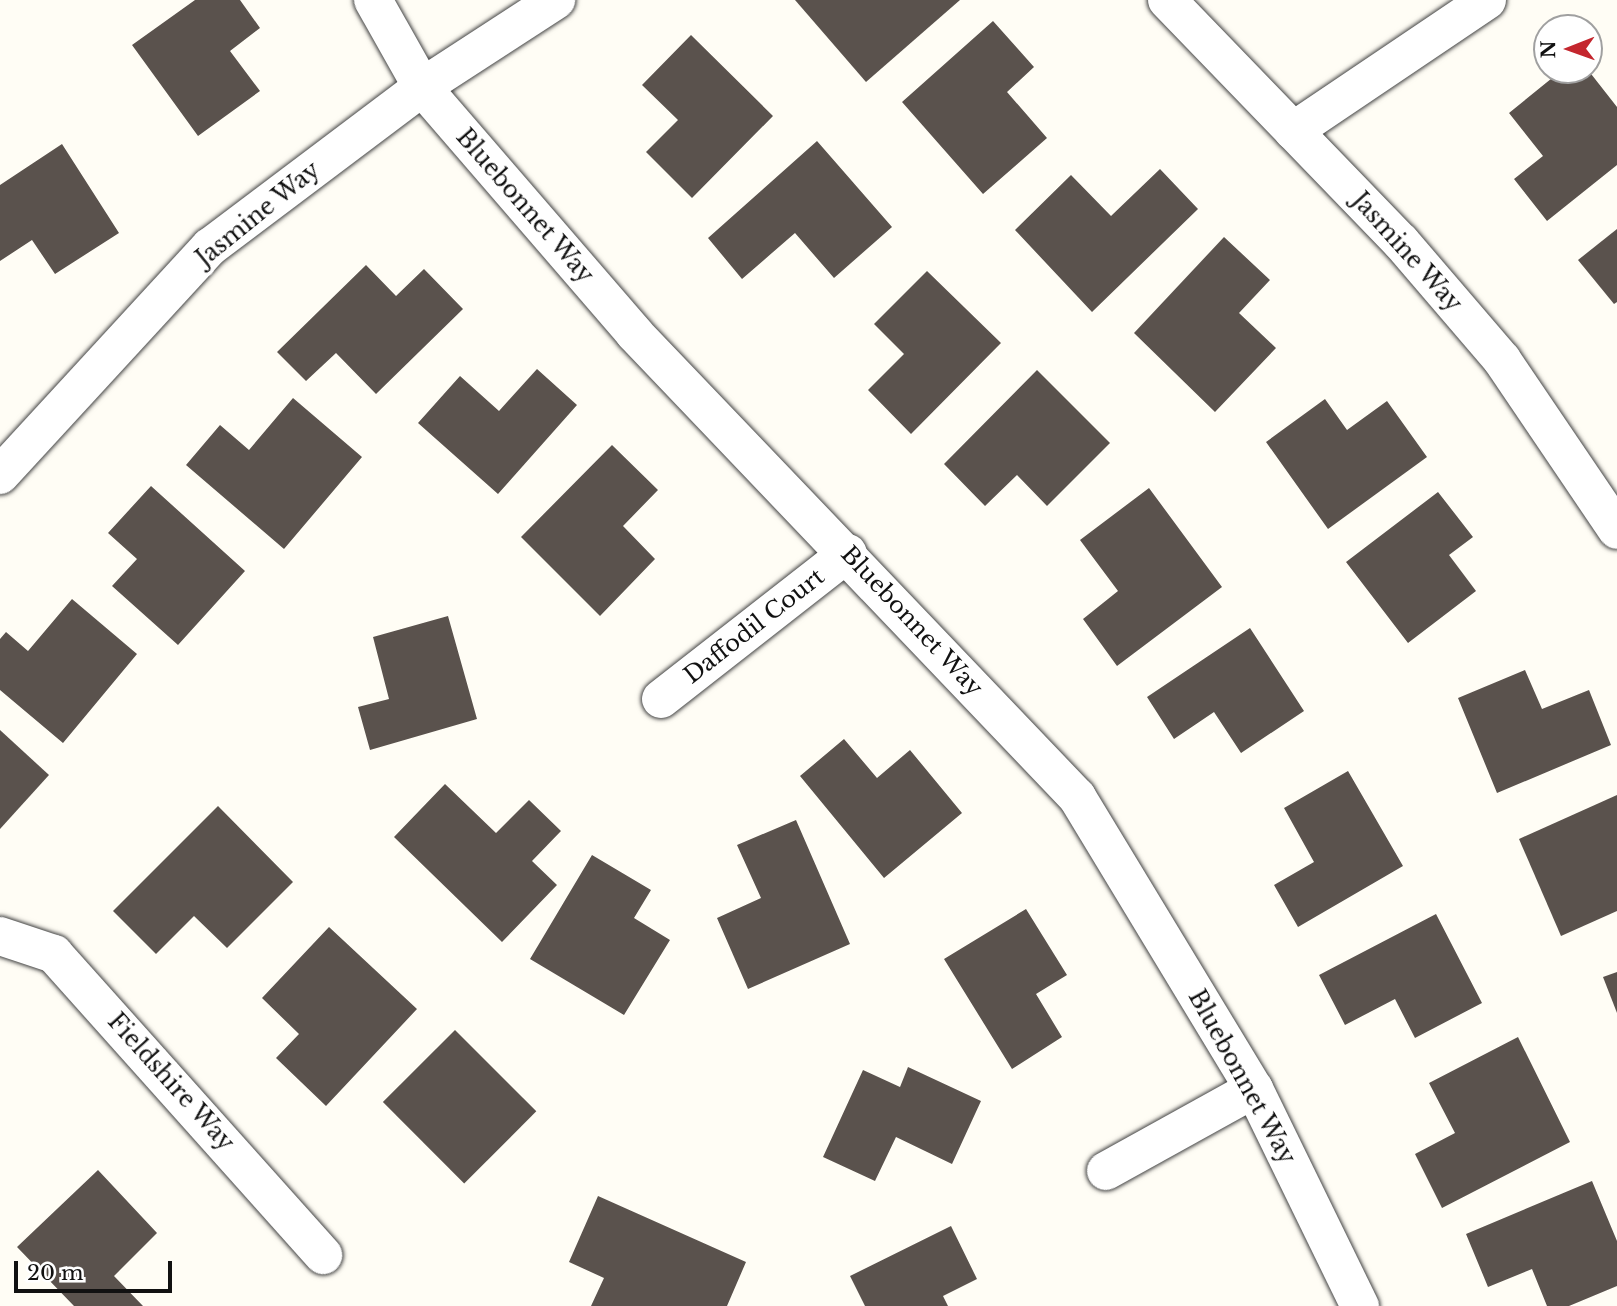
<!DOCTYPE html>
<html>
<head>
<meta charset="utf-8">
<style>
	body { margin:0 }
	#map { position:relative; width:1617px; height:1306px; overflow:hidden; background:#fffdf5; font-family:"Libre Baskerville",serif }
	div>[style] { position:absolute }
	.building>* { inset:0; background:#5a524d; transform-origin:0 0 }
	.roads { filter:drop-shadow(0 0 2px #444) drop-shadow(0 0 2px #444) }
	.minor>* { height:38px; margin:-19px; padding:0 19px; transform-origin:19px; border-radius:19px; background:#fff }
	span { translate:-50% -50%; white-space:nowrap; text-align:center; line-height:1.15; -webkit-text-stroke:7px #fff; paint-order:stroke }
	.street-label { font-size:23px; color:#111 }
	.north { position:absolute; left:1533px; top:14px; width:70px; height:70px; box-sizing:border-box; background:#fff; border:2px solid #a0a0a0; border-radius:50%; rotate:269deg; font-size:19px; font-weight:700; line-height:28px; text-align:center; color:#111 }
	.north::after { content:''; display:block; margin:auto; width:24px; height:32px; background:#c4262e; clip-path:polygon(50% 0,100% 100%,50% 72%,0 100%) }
	.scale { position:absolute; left:14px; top:1261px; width:158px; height:32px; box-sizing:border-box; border:4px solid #111; border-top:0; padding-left:9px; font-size:21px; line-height:24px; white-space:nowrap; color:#111; -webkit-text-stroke:5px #fff; paint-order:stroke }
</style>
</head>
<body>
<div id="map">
	<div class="building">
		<i style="clip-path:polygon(195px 0,240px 0,260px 28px,230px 51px,260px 91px,198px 136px,132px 45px)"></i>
		<i style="clip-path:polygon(795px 0,960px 0,866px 82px)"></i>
		<i style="clip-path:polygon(993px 21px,1034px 67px,1007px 92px,1047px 138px,983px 194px,902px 102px)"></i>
		<i style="clip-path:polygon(691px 35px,773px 116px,692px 198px,646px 152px,678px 120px,642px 85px)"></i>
		<i style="clip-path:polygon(1562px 70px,1588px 70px,1617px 107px,1617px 165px,1547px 221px,1514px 179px,1543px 156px,1509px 113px)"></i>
		<i style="clip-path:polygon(817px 141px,892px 227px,834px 278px,795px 233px,742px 279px,708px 238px)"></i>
		<i style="clip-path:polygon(62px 144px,119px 233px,55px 274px,32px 240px,0 261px,0 185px)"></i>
		<i style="clip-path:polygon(1160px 169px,1198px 209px,1092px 312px,1015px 230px,1071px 175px,1111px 216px)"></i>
		<i style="clip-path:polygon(1617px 229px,1617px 302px,1614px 304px,1578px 260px)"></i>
		<i style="clip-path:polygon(1224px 237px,1270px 280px,1239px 313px,1276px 348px,1215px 412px,1134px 333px)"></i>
		<i style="clip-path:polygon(366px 265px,396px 296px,424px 269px,463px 309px,376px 394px,336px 353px,306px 381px,277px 352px)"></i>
		<i style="clip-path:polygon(927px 271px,1001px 343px,911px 434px,868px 390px,904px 354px,874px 324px)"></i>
		<i style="clip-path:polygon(537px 369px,577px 405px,498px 494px,418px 423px,460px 376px,499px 411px)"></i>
		<i style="clip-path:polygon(1037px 370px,1110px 443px,1047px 506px,1017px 475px,985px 506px,944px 464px)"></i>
		<i style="clip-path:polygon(293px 398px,362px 457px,284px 549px,186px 465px,220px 425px,249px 450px)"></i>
		<i style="clip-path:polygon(1325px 399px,1347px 430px,1387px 401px,1427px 457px,1328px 529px,1266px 442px)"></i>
		<i style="clip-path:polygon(612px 445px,658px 490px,623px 526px,655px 559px,600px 616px,521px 537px)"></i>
		<i style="clip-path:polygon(151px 486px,245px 571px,178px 645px,112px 586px,137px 559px,108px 533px)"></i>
		<i style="clip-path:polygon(1149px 488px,1222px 587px,1117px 666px,1083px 619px,1118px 591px,1080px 540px)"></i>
		<i style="clip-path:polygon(1438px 492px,1473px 537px,1449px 555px,1476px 591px,1408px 643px,1346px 562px)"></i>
		<i style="clip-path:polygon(72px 599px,137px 654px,63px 743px,0 690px,0 639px,6px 632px,28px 651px)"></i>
		<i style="clip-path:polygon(448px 616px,477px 719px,370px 750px,358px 707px,389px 699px,373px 637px)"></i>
		<i style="clip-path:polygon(1250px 628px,1304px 711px,1241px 753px,1214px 712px,1174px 739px,1147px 697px)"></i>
		<i style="clip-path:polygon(1525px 670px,1542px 709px,1589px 690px,1611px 745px,1497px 793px,1458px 698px)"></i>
		<i style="clip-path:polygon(0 730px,49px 775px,0 829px)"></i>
		<i style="clip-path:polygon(844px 739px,877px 778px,910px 750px,962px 813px,884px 878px,800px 776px)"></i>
		<i style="clip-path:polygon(1348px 771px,1403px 866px,1298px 927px,1274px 885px,1314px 862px,1284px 808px)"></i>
		<i style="clip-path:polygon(445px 784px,496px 833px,529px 800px,561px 831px,532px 861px,557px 885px,502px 942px,394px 837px)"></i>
		<i style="clip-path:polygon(1617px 795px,1617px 911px,1561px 936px,1519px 839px)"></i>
		<i style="clip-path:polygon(218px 806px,293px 882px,227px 948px,194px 916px,156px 954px,113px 911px)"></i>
		<i style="clip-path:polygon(796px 820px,850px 944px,748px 989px,717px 918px,761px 898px,737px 845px)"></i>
		<i style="clip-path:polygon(592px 855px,651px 890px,634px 918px,670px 940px,624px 1015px,530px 959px)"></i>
		<i style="clip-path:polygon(1026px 909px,1067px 975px,1036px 994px,1062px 1037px,1012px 1069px,944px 959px)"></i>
		<i style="clip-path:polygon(1436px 914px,1482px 1003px,1415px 1038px,1395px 999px,1345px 1025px,1319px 975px)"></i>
		<i style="clip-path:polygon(329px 927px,417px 1009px,326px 1106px,276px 1058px,299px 1034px,262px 998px)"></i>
		<i style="clip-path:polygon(1617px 972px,1617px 1013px,1603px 977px)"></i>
		<i style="left:455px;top:1030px;width:115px;height:102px;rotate:45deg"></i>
		<i style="clip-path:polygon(1518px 1037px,1570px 1142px,1442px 1208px,1415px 1154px,1455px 1133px,1429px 1083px)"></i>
		<i style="clip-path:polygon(908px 1067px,981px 1101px,952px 1164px,896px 1137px,875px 1181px,823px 1157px,863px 1070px,900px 1087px)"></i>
		<i style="clip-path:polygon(98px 1170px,157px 1233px,114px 1276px,143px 1306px,74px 1306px,17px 1247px)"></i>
		<i style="clip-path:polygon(1592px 1181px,1617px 1241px,1617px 1286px,1569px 1306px,1547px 1306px,1532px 1269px,1488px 1287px,1466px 1234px)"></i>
		<i style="clip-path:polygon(598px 1196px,746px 1262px,727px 1306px,591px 1306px,604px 1278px,569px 1262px)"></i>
		<i style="clip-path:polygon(951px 1226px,977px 1279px,943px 1296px,948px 1306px,865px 1306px,850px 1276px)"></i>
	</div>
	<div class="roads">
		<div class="minor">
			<i style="left:373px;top:0;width:100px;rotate:60.6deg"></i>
			<i style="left:422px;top:87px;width:325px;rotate:49.2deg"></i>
			<i style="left:634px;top:333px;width:642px;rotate:46.33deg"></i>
			<i style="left:1077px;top:797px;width:341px;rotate:58.8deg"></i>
			<i style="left:1254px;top:1089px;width:242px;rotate:64deg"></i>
			<i style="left:1167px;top:0;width:337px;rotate:46deg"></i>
			<i style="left:1401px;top:242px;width:155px;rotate:49.4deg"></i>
			<i style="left:1502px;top:360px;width:205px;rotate:55.9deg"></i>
			<i style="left:1293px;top:131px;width:234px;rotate:-34deg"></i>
			<i style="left:0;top:475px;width:310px;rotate:-47.4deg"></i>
			<i style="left:210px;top:247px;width:266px;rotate:-37deg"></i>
			<i style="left:422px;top:87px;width:160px;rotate:-33deg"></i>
			<i style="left:661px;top:699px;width:237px;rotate:-38deg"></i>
			<i style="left:0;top:936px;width:57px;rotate:18.4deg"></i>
			<i style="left:54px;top:954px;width:404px;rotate:48.2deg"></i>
			<i style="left:1106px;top:1171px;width:169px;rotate:-29deg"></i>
		</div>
	</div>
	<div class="street-label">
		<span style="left:525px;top:206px;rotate:49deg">Bluebonnet Way</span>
		<span style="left:258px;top:214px;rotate:-39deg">Jasmine Way</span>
		<span style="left:1407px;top:252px;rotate:48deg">Jasmine Way</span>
		<span style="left:912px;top:621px;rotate:47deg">Bluebonnet Way</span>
		<span style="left:754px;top:626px;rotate:-38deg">Daffodil Court</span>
		<span style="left:1242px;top:1077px;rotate:61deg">Bluebonnet Way</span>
		<span style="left:171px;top:1082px;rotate:48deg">Fieldshire Way</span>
	</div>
	<div class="north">N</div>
	<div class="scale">20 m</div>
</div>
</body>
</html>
